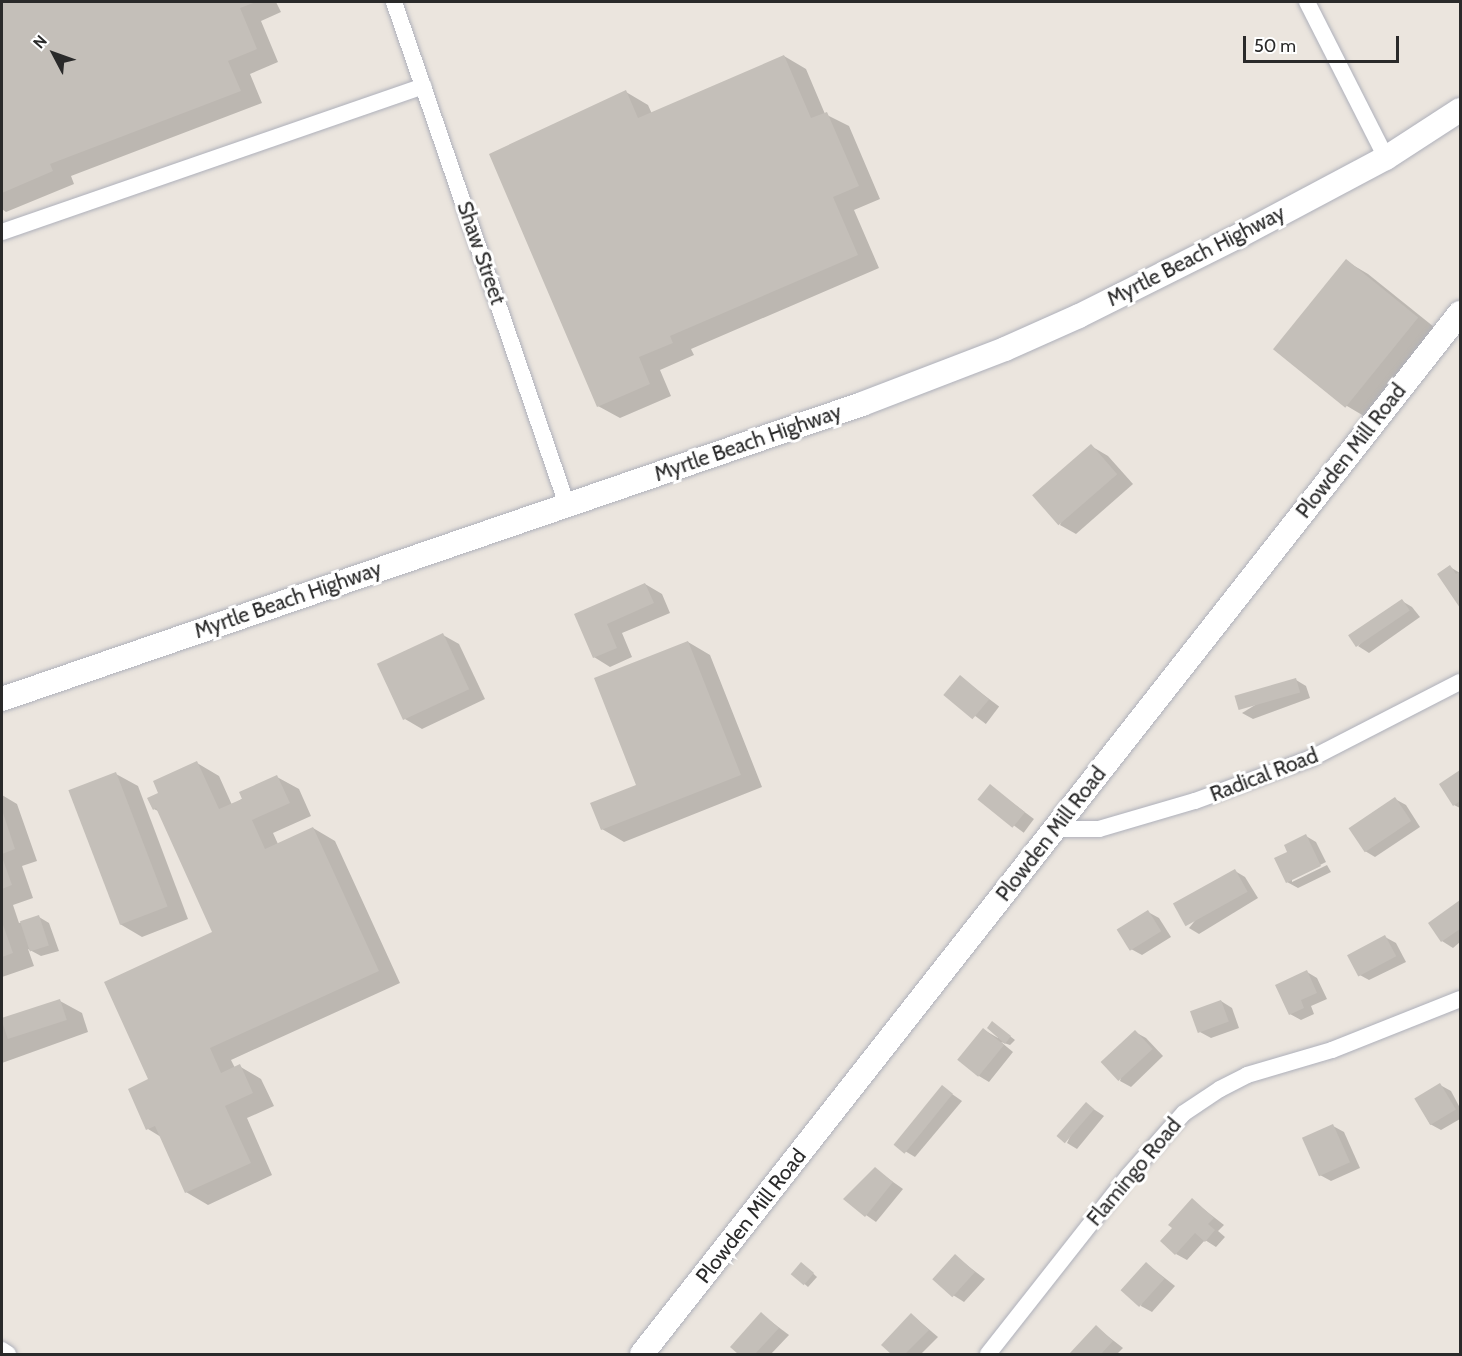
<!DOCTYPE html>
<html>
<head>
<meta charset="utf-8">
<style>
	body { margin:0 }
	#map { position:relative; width:1462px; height:1356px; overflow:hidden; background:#ebe5de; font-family:Cabin,sans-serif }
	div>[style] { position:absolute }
	.shadow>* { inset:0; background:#0003; transform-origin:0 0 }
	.building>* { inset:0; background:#c4bfb9; transform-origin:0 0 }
	.roads { filter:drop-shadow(0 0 2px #aeb0ba) drop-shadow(0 0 2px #aeb0ba) }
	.street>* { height:16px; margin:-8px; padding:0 8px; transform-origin:8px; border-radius:8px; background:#fff }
	.secondary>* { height:24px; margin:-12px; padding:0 12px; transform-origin:12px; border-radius:12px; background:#fff }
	span { translate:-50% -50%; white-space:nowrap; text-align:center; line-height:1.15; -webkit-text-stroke:6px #fff; paint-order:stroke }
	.street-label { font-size:21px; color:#2a2a2a }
	.frame { position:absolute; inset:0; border:3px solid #2a2a2a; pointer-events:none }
	.north { position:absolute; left:24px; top:24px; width:60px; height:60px; -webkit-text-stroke:4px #fff; paint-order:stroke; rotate:311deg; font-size:16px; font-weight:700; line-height:24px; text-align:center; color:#2a2a2a }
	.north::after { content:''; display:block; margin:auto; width:21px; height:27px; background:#2a2a2a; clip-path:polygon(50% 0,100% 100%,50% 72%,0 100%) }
	.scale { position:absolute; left:1243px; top:36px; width:156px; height:27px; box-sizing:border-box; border:3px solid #2a2a2a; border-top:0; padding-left:8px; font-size:18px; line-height:21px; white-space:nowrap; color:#2a2a2a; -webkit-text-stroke:4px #fff; paint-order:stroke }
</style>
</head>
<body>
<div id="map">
	<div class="shadow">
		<i style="clip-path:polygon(2px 2px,276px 2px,281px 12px,261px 21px,278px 62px,250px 74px,262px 103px,71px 176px,74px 184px,6px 212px,2px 209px)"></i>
		<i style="clip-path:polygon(784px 56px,806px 69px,825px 114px,849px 126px,880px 199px,854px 210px,879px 268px,691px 349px,694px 355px,660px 370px,671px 396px,620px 418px,598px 406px,626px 92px,648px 105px,652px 114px)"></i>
		<i style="clip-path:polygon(1346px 261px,1368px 274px,1439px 331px,1369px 419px,1347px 406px,1275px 349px)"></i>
		<i style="clip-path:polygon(1091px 446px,1108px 456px,1133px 484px,1076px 534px,1060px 525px)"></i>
		<i style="clip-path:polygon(1450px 567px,1460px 573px,1460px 605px,1439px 575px)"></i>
		<i style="clip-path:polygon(645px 584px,662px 594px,670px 613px,622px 633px,632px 657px,610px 667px,594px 657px,576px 615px)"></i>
		<i style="clip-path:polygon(1402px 601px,1412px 607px,1420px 617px,1369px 653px,1358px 646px)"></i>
		<i style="clip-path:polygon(443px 635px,459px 644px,485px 699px,422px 729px,405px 719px)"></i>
		<i style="clip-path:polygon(688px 642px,710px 655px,762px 787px,624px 842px,602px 829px,638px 786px)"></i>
		<i style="left:960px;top:677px;width:49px;height:22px;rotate:37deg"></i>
		<i style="clip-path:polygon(1296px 680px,1306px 686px,1310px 698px,1253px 719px,1242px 713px)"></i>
		<i style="clip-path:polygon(197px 763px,219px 776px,232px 805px,277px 777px,299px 789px,311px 816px,273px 833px,278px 844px,313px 828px,335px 841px,400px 983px,231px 1060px,235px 1068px,239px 1066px,261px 1079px,274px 1106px,247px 1118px,272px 1175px,208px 1205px,186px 1192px,161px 1137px,148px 1129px,150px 1080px,214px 932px,160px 812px,154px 809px,160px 793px)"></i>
		<i style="clip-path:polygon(1460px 772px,1460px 808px,1454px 805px,1441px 784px)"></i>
		<i style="clip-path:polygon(116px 774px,138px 786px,188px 919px,142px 937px,120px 924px)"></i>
		<i style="left:990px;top:786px;width:55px;height:17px;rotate:37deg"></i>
		<i style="clip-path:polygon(2px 795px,17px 804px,37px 861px,22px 866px,33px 898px,13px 905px,19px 923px,39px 917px,49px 923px,59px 951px,41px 956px,28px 949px,34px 966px,2px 977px)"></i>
		<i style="clip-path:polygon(1395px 799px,1406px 805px,1420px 827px,1375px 857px,1365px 851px)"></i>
		<i style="clip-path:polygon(1306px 836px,1316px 842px,1326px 862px,1292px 879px,1292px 882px,1327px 865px,1331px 872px,1298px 888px,1287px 882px,1289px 852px)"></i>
		<i style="clip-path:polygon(1235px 871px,1245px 877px,1258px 898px,1199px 934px,1189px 928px)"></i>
		<i style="clip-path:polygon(1460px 902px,1460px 942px,1453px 948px,1442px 941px,1430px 923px)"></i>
		<i style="clip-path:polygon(1148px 912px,1159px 918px,1171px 937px,1142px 955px,1131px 949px)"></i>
		<i style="clip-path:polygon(1385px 937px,1396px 943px,1406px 962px,1369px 980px,1358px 974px)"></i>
		<i style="clip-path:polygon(1307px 972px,1317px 978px,1327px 999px,1311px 1006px,1314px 1014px,1301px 1020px,1290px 1014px)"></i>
		<i style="clip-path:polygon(60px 1001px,82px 1013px,88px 1032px,2px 1063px,2px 1021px)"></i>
		<i style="clip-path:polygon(1221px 1001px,1232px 1008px,1239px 1028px,1211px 1038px,1200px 1032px)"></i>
		<i style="clip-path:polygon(997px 1026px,1015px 1040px,1010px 1045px,1001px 1042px,1013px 1052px,989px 1082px,979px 1076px,984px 1030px,998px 1038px)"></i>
		<i style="clip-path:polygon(1135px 1032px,1146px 1038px,1163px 1056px,1131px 1087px,1120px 1081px)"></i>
		<i style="clip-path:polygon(1440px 1085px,1451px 1091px,1460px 1108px,1460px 1119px,1441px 1130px,1430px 1124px,1416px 1099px)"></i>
		<i style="clip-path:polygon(942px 1087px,962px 1101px,915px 1157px,905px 1151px)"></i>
		<i style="clip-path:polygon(1086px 1104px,1104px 1116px,1077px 1149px,1067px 1143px)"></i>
		<i style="clip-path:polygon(1333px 1126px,1344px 1132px,1360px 1168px,1331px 1181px,1320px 1175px)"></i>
		<i style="clip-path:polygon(875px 1169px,903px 1189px,876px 1222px,866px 1215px)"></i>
		<i style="clip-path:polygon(1192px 1200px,1224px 1225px,1218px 1231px,1225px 1237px,1216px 1247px,1205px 1240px,1187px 1260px,1176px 1254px)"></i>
		<i style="clip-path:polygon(955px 1256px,985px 1279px,964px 1302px,953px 1295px)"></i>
		<i style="clip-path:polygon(1147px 1264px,1175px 1286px,1152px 1312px,1141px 1306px)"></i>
		<i style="clip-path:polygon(806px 1267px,817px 1277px,808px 1287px,793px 1274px)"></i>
		<i style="clip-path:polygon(761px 1314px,789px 1335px,771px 1354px,740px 1354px,732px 1346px)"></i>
		<i style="clip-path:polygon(912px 1315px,938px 1337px,921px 1354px,893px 1354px,883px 1345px)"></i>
		<i style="clip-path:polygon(1096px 1327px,1123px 1348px,1117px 1354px,1071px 1354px)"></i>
	</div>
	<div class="building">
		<i style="clip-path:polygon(2px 2px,256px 2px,240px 8px,257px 49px,228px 61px,241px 91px,50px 164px,53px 171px,2px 193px)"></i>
		<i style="clip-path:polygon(784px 55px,811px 118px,827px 112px,859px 186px,833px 197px,858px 255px,670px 336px,673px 343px,639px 357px,650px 384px,597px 407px,489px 154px,626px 90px,638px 118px)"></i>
		<i style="left:1346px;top:259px;width:93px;height:116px;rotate:39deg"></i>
		<i style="left:1091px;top:444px;width:40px;height:78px;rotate:49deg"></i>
		<i style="clip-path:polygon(1450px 565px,1456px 574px,1460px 571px,1460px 608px,1437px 574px)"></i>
		<i style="clip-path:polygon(645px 583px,654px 603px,607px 624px,617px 648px,593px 658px,574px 614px)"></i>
		<i style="left:1402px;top:599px;width:14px;height:65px;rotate:56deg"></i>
		<i style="left:443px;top:633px;width:62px;height:73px;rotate:65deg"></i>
		<i style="clip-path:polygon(688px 641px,741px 775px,601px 830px,590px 803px,636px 785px,594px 678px)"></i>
		<i style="left:960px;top:675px;width:38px;height:26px;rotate:40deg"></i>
		<i style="left:1296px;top:678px;width:15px;height:64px;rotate:74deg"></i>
		<i style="clip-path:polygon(197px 761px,219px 809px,242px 799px,239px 792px,277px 775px,290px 803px,252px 820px,265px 849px,313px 827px,379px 971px,210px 1048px,221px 1073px,240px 1064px,253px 1093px,225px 1106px,251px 1163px,185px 1193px,155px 1126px,146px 1130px,128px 1089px,148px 1079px,104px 982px,212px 932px,156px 808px,153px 810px,147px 798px,158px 793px,153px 781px)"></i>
		<i style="clip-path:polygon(1460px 770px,1460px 801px,1453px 806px,1439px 784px)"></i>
		<i style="left:116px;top:772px;width:144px;height:51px;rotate:69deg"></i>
		<i style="left:990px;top:784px;width:45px;height:20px;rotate:39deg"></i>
		<i style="left:1395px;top:797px;width:29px;height:56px;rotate:56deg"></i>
		<i style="clip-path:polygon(2px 810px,15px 849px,2px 854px)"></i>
		<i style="clip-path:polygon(1306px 834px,1321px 866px,1286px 883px,1274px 858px,1287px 852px,1284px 845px)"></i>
		<i style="clip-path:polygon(2px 857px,12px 885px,2px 889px)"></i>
		<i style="left:1235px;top:869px;width:26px;height:71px;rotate:61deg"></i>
		<i style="clip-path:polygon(1460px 900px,1460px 929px,1441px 942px,1428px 923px)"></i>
		<i style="left:1148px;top:910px;width:25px;height:37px;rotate:58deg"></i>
		<i style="left:39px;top:915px;width:32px;height:20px;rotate:72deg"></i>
		<i style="clip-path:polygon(2px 922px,13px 953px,2px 957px)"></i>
		<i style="left:1385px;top:935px;width:24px;height:43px;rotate:62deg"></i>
		<i style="clip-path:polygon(1307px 970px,1317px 993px,1301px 1000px,1304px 1008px,1289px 1015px,1275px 985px)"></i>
		<i style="left:60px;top:999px;width:22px;height:62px;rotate:72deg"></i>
		<i style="left:1221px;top:1000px;width:23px;height:33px;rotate:70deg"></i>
		<i style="clip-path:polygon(992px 1021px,1011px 1036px,1005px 1044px,987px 1028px)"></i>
		<i style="left:983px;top:1028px;width:27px;height:41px;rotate:39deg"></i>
		<i style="left:1135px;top:1030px;width:26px;height:47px;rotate:47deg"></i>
		<i style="left:1440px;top:1083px;width:31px;height:30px;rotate:59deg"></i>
		<i style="left:942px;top:1085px;width:14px;height:77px;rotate:39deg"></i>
		<i style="left:1086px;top:1102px;width:11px;height:45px;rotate:41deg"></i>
		<i style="left:1333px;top:1124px;width:42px;height:34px;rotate:66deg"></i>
		<i style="clip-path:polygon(875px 1167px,893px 1182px,865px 1217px,843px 1199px)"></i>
		<i style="clip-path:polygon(1192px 1198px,1214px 1218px,1208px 1224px,1215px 1230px,1205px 1242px,1195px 1233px,1175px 1255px,1160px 1241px,1172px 1228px,1168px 1225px)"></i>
		<i style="left:955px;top:1254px;width:27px;height:34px;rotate:42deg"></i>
		<i style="left:801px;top:1262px;width:17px;height:16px;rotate:40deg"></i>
		<i style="left:1146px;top:1262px;width:25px;height:38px;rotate:42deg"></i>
		<i style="clip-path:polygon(761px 1312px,779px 1328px,755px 1354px,738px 1354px,730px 1347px)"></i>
		<i style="clip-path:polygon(911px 1313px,929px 1330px,905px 1354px,891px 1354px,881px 1345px)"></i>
		<i style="clip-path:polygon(1096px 1325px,1113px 1341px,1101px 1354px,1069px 1354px)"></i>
	</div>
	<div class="roads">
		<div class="street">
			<i style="left:394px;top:2px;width:532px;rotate:71.02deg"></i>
			<i style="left:1307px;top:2px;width:175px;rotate:63.1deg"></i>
			<i style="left:2px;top:232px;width:446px;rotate:-19.1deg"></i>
			<i style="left:1055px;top:829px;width:44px"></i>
			<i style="left:1099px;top:829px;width:100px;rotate:-16.3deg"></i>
			<i style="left:1195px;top:801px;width:125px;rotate:-20.2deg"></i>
			<i style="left:1312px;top:758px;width:166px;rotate:-27.2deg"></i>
			<i style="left:2px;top:1350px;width:7px;rotate:34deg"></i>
			<i style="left:988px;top:1354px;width:226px;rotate:-51.8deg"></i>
			<i style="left:1128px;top:1176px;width:84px;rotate:-48.4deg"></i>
			<i style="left:1184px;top:1113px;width:43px;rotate:-33.7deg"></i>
			<i style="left:1220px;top:1089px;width:30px;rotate:-27deg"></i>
			<i style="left:1247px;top:1075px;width:89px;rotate:-16.4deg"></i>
			<i style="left:1332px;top:1050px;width:138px;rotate:-21.7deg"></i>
		</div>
		<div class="secondary">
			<i style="left:2px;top:699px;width:909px;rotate:-18.93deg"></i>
			<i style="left:862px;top:404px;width:153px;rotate:-21deg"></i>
			<i style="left:1005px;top:349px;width:81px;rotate:-24deg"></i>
			<i style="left:1079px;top:316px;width:179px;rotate:-26.6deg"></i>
			<i style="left:1239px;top:236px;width:166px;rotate:-28deg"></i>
			<i style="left:1386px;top:158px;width:88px;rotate:-33deg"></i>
			<i style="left:642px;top:1354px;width:1324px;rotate:-51.84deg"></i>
		</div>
	</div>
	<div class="street-label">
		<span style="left:481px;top:253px;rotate:71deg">Shaw Street</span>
		<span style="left:1196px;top:256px;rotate:-27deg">Myrtle Beach Highway</span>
		<span style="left:748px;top:443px;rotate:-19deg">Myrtle Beach Highway</span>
		<span style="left:1351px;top:451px;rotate:-52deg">Plowden Mill Road</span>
		<span style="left:288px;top:600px;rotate:-19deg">Myrtle Beach Highway</span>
		<span style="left:1264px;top:775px;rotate:-21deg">Radical Road</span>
		<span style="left:1051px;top:834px;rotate:-52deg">Plowden Mill Road</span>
		<span style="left:1134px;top:1172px;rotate:-50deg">Flamingo Road</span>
		<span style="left:751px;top:1216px;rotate:-52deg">Plowden Mill Road</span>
	</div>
	<div class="frame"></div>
	<div class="north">N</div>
	<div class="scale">50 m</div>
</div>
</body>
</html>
